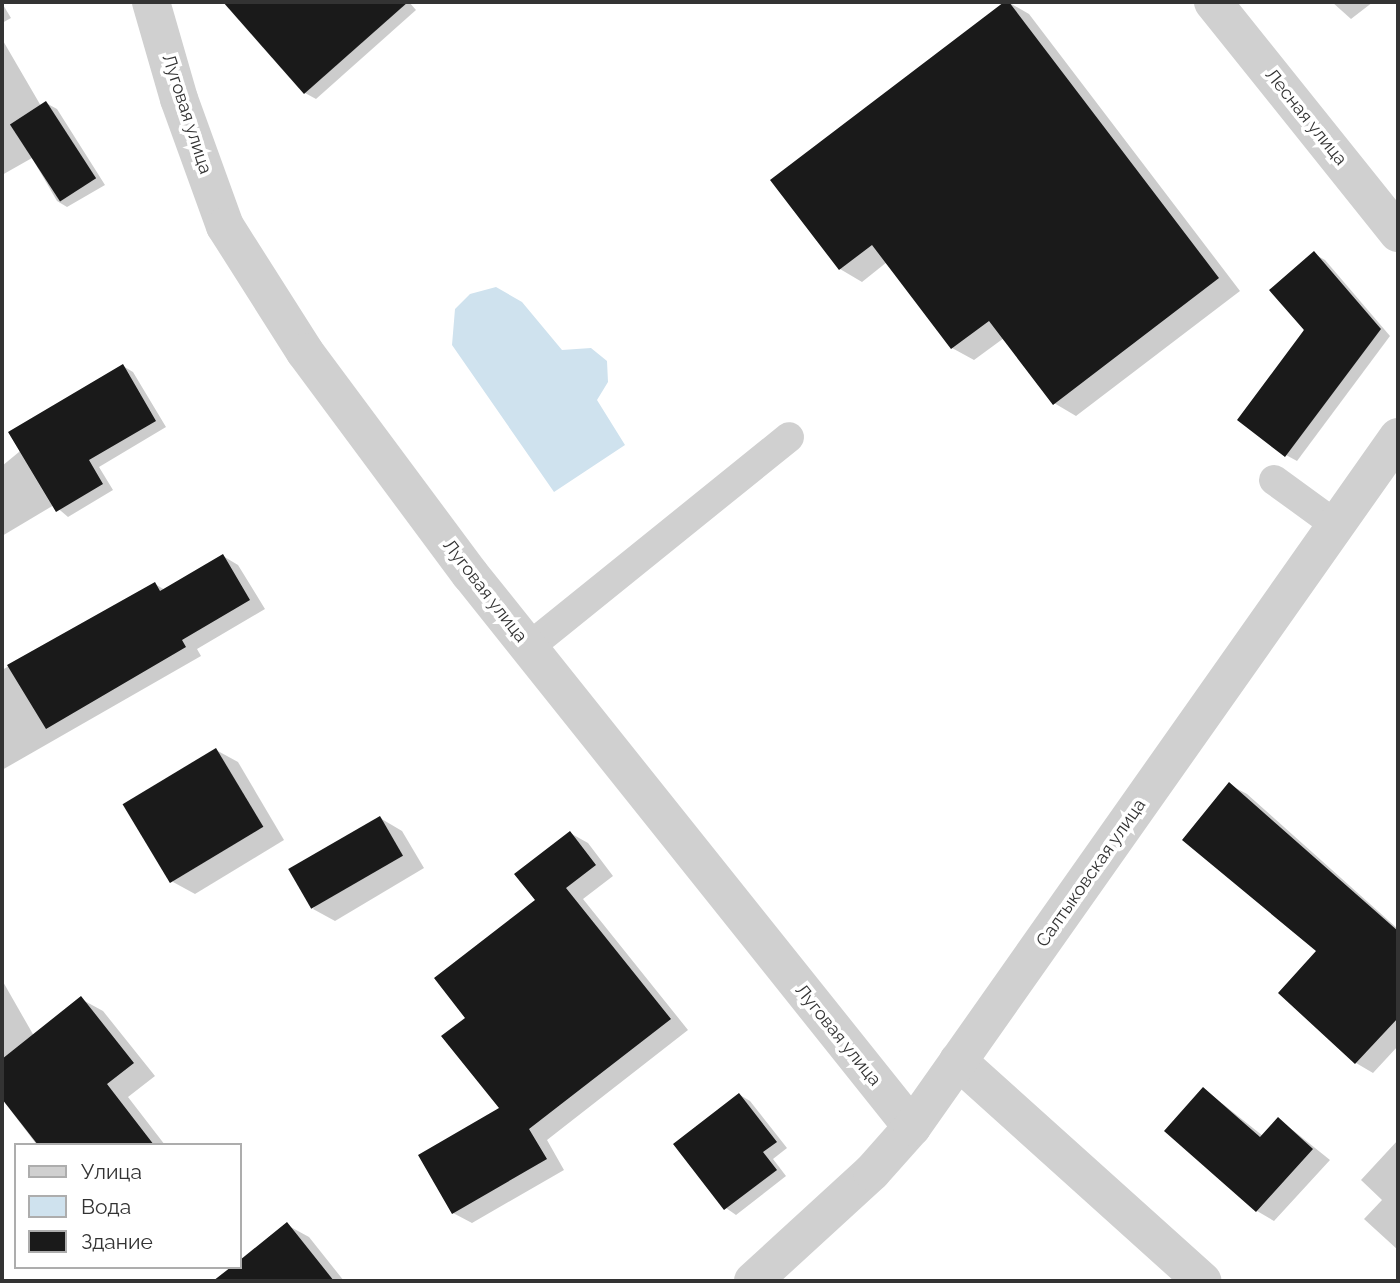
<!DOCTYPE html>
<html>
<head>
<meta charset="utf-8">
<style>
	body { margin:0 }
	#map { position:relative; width:1400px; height:1283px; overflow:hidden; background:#fff; font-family:Raleway,sans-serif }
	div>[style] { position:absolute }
	.water>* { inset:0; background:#cfe2ee }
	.shadow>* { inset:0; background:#0003 }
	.building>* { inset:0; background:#1a1a1a; transform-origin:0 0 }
	.lane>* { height:30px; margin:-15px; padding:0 15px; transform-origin:15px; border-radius:15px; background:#d0d0d0 }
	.street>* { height:38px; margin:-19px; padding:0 19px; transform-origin:19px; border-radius:19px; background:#d0d0d0 }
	span { translate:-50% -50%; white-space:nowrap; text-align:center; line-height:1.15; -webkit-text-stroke:7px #fff; paint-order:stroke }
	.street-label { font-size:18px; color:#333 }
	.frame { position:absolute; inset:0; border:4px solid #333; pointer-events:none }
	.legend { position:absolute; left:14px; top:1143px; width:228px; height:126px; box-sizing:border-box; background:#fff; border:2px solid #adadad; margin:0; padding:9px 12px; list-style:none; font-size:21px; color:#333 }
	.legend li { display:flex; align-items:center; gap:14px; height:35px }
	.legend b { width:35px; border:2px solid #adadad }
</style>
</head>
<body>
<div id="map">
	<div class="water">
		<i style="clip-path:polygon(496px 287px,522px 302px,562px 350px,591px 348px,607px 361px,608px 382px,597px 400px,625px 445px,554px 492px,452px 345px,455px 309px,470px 294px)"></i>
	</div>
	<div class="shadow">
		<i style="clip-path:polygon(248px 2px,409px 2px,416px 10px,316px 99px,305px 93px,235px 13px)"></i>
		<i style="clip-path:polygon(1008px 2px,1029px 14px,1240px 291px,1076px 416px,1054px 403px,1004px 338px,974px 360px,952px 348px,887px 262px,862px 282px,840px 269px,772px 180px)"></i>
		<i style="clip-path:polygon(1332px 2px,1373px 2px,1351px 19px)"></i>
		<i style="clip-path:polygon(2px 3px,11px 18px,2px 23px)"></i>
		<i style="clip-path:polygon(2px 39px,41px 106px,46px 103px,57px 109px,105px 185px,67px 207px,57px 201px,32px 158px,2px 175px)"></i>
		<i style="clip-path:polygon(1314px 254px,1325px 260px,1390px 336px,1297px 461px,1286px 455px)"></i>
		<i style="clip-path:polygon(123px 366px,133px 372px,166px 427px,99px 467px,113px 490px,68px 517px,54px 505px,2px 536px,2px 466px)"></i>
		<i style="clip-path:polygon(223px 556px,238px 565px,265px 609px,197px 649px,201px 656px,2px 770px,2px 670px,155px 584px,165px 590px)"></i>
		<i style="clip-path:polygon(216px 750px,238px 762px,284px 840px,195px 894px,173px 882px)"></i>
		<i style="clip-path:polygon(1230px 785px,1247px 794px,1398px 929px,1398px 1046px,1373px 1073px,1356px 1063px,1319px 951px)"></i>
		<i style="clip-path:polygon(380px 818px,402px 831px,424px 868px,335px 921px,313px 909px)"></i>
		<i style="clip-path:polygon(570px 833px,588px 843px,613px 876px,583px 899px,688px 1030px,547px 1140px,564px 1170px,472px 1223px,453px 1213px,502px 1109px,467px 1019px,537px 901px)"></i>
		<i style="clip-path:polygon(2px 980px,34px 1036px,81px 999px,103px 1011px,155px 1076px,128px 1097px,165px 1145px,37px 1145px,2px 1099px)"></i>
		<i style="clip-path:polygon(1204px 1089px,1263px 1136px,1279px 1119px,1330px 1160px,1274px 1221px,1257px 1211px)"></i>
		<i style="clip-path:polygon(740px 1095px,750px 1101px,787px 1148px,773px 1159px,786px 1176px,736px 1215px,726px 1208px)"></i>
		<i style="clip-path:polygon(1398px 1140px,1398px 1250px,1364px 1219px,1382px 1200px,1361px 1180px)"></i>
		<i style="clip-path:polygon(287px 1225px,309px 1237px,344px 1281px,216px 1281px,240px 1267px,240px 1262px)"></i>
	</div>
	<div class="building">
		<i style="clip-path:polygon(223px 2px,408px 2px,304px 94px)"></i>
		<i style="clip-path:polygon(1004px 2px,1009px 2px,1219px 278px,1053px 405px,989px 321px,951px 349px,872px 245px,839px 270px,770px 180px)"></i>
		<i style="left:46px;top:101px;width:92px;height:43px;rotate:57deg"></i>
		<i style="clip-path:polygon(1314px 251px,1381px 329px,1285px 457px,1237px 420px,1304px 330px,1269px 290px)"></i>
		<i style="clip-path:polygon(123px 364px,156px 421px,89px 460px,103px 484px,56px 512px,8px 432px)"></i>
		<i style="clip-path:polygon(223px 554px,250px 600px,182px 640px,186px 647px,46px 729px,7px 665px,155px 582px,160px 591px)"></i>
		<i style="left:216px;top:748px;width:92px;height:109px;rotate:59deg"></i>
		<i style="clip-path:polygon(1229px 782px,1398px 931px,1398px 1018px,1355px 1064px,1278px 993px,1316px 951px,1182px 840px)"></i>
		<i style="left:380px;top:816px;width:46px;height:106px;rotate:60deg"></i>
		<i style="clip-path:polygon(570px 831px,596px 865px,566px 888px,671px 1019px,529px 1129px,547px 1159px,452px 1214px,418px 1155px,499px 1108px,441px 1036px,465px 1018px,434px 978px,535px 900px,514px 874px)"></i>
		<i style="clip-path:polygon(81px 996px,134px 1063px,107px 1084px,154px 1145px,38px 1145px,2px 1099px,2px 1059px)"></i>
		<i style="clip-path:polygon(1203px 1087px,1260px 1137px,1278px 1117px,1313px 1149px,1256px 1212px,1164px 1131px)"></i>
		<i style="clip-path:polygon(739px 1093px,777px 1142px,763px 1152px,777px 1170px,724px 1210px,673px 1144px)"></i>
		<i style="clip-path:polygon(287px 1222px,334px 1281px,213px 1281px,231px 1267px,240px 1267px,240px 1260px)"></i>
	</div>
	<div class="lane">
		<i style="left:1274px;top:480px;width:77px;rotate:36deg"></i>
		<i style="left:529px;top:647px;width:334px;rotate:-38.9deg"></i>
	</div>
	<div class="street">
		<i style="left:151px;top:2px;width:101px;rotate:73.9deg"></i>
		<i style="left:179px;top:99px;width:135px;rotate:70.1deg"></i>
		<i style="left:225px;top:226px;width:149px;rotate:57.6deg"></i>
		<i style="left:305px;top:352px;width:277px;rotate:53.4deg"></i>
		<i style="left:470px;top:574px;width:708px;rotate:51.37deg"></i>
		<i style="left:1213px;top:2px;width:296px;rotate:51.3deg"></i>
		<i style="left:958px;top:1061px;width:329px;rotate:42deg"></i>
		<i style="left:753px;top:1281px;width:161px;rotate:-42.5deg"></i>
		<i style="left:872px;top:1172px;width:60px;rotate:-48.4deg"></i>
		<i style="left:912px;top:1127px;width:844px;rotate:-54.84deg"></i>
	</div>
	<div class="street-label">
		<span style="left:187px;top:114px;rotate:72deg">Луговая улица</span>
		<span style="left:1306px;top:117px;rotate:51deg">Лесная улица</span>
		<span style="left:485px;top:591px;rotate:52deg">Луговая улица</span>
		<span style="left:1091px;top:873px;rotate:-55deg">Салтыковская улица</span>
		<span style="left:838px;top:1035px;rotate:51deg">Луговая улица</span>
	</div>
	<div class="frame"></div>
	<ul class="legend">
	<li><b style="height:9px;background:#d0d0d0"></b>Улица</li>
	<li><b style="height:19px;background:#cfe2ee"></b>Вода</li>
	<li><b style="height:19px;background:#1a1a1a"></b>Здание</li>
	</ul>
</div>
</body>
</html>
